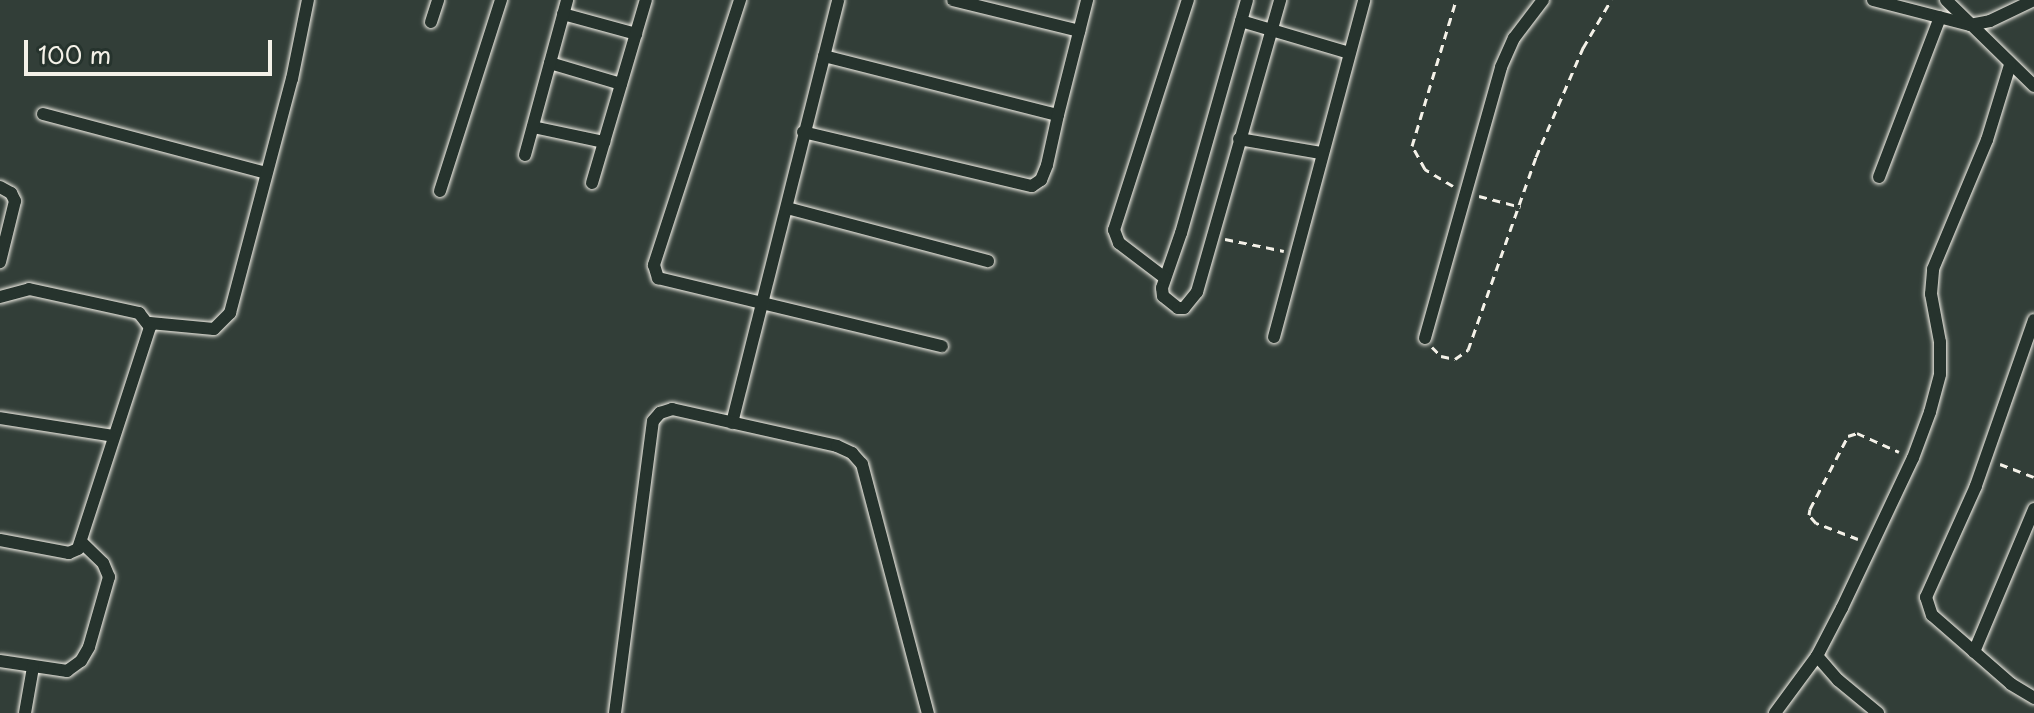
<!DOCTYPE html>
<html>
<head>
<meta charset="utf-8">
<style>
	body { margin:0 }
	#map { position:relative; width:2034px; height:713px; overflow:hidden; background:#323e38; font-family:"Playpen Sans",sans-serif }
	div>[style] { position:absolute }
	.path>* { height:3px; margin-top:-1.5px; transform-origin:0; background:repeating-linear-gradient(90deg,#f4f1e8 0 8px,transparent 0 14px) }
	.roads { filter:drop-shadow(0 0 2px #f4f1e8) drop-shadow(0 0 2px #f4f1e8) }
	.minor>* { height:12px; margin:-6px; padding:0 6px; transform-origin:6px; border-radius:6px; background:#26332d }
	span { translate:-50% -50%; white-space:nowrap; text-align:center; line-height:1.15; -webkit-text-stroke:6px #26332d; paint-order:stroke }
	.scale { position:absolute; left:24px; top:40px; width:248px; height:36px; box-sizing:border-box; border:4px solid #f4f1e8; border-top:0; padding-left:10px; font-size:24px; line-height:28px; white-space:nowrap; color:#f4f1e8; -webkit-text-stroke:6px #26332d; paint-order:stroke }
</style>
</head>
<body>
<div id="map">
	<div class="path">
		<i style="left:1453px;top:186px;width:33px;rotate:-149deg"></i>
		<i style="left:1425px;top:169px;width:26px;rotate:-119deg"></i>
		<i style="left:1412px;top:146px;width:152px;rotate:-73.2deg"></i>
		<i style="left:1479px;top:196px;width:43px;rotate:14.7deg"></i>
		<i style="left:1225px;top:239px;width:60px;rotate:11.5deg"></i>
		<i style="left:1432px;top:347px;width:13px;rotate:45deg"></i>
		<i style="left:1441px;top:356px;width:14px;rotate:12deg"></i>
		<i style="left:1455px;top:359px;width:16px;rotate:-35deg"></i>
		<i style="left:1468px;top:350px;width:205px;rotate:-70.6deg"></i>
		<i style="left:1536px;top:157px;width:119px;rotate:-66.7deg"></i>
		<i style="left:1583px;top:48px;width:56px;rotate:-59.7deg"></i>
		<i style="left:2000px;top:464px;width:36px;rotate:21deg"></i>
		<i style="left:1858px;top:539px;width:45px;rotate:-159.1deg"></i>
		<i style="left:1816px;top:523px;width:11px;rotate:-131deg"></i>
		<i style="left:1809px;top:515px;width:6px;rotate:-81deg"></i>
		<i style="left:1810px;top:509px;width:82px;rotate:-62.5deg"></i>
		<i style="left:1848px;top:436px;width:9px;rotate:-18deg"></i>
		<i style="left:1857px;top:433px;width:46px;rotate:24.3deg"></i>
	</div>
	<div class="roads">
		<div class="minor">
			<i style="left:740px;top:0;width:279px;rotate:108deg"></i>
			<i style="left:654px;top:265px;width:14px;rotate:73deg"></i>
			<i style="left:658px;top:278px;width:292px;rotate:13.5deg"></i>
			<i style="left:953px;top:0;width:130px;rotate:13.8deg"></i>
			<i style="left:1247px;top:0;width:242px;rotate:105.8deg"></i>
			<i style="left:1181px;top:233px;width:58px;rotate:109.1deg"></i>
			<i style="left:1162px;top:288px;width:8px;rotate:83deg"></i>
			<i style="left:1163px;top:296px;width:19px;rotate:39deg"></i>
			<i style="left:1178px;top:308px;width:6px"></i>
			<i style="left:1184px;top:308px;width:21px;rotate:-51deg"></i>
			<i style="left:1197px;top:292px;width:304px;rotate:-74.1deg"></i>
			<i style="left:1873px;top:0;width:100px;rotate:14.5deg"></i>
			<i style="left:1970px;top:25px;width:20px;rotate:-11deg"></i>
			<i style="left:1990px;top:21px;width:49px;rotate:-25.5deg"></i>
			<i style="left:1946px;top:0;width:123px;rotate:44.3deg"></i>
			<i style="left:563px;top:14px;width:76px;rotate:15.3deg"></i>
			<i style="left:1241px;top:21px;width:113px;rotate:16.5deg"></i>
			<i style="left:431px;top:22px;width:23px;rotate:-72deg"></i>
			<i style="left:824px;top:56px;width:241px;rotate:14.2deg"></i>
			<i style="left:1058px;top:115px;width:119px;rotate:-75.8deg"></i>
			<i style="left:550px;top:63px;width:74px;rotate:16.5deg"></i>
			<i style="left:43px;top:114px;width:231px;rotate:14.8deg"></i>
			<i style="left:533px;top:127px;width:73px;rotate:11.9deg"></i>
			<i style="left:803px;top:132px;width:235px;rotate:13.3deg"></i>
			<i style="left:1032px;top:186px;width:11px;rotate:-34deg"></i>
			<i style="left:1041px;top:180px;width:16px;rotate:-68deg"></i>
			<i style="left:1047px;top:165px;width:51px;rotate:-77.6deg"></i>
			<i style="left:1239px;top:139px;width:83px;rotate:9.7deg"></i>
			<i style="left:525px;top:155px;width:161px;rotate:-74.8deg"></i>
			<i style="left:1879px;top:177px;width:171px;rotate:-69.1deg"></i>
			<i style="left:592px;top:183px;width:191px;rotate:-73.6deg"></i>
			<i style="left:0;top:187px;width:13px;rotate:29deg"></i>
			<i style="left:11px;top:193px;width:9px;rotate:63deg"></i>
			<i style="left:15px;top:201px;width:63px;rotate:103.8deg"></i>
			<i style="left:440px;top:191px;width:201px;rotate:-72.3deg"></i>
			<i style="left:787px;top:208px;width:208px;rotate:14.8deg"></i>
			<i style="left:1165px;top:278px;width:58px;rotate:-142.7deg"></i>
			<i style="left:1119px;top:243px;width:14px;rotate:-111deg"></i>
			<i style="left:1114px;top:230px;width:242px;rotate:-72.2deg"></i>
			<i style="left:0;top:297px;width:30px;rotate:-15deg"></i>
			<i style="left:29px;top:289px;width:113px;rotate:12.3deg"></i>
			<i style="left:139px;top:313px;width:18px;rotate:52deg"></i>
			<i style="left:150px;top:327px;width:233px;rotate:108deg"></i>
			<i style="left:78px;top:549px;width:10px;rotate:156deg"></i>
			<i style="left:69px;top:553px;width:70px;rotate:-169.3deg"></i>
			<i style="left:2034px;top:320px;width:176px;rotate:109.3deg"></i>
			<i style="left:1976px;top:486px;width:122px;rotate:114.2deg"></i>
			<i style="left:1926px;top:597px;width:19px;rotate:72deg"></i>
			<i style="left:1932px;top:615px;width:105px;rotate:41.1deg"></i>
			<i style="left:2011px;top:684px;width:27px;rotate:31deg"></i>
			<i style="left:150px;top:323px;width:64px;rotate:5.4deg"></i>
			<i style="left:214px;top:329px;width:23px;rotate:-45deg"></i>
			<i style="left:230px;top:313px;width:242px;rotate:-75.2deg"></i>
			<i style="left:292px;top:79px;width:81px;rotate:-78.6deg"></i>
			<i style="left:1274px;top:337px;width:349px;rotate:-75deg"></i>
			<i style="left:1425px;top:338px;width:281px;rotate:-74.3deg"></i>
			<i style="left:1501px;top:67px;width:32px;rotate:-66deg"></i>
			<i style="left:1514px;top:38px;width:48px;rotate:-52.7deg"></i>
			<i style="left:0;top:418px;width:115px;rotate:9deg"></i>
			<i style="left:732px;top:423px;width:436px;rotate:-75.9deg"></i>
			<i style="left:1974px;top:652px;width:155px;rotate:-67.2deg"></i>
			<i style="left:1817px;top:656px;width:32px;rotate:49deg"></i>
			<i style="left:1838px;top:680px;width:52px;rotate:39.5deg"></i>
			<i style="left:0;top:661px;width:68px;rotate:8.5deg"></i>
			<i style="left:67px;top:671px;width:17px;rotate:-36deg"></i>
			<i style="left:81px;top:661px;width:16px;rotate:-60deg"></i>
			<i style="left:89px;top:647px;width:73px;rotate:-74.1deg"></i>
			<i style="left:109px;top:577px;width:15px;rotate:-113deg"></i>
			<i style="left:103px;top:563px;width:29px;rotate:-136deg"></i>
			<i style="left:25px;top:713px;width:47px;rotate:-80.1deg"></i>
			<i style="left:615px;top:713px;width:294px;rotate:-82.6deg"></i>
			<i style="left:653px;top:421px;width:11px;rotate:-49deg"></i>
			<i style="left:660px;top:413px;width:13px;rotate:-18deg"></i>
			<i style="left:672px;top:409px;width:169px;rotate:12.6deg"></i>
			<i style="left:837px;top:446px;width:17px;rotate:25deg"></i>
			<i style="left:852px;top:453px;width:15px;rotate:48deg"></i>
			<i style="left:862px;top:464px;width:258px;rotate:75.2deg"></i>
			<i style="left:1775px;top:713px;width:71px;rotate:-53.6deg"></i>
			<i style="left:1817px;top:656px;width:54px;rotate:-62.5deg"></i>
			<i style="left:1842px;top:608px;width:166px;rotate:-64.7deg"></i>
			<i style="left:1913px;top:458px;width:49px;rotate:-69.7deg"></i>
			<i style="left:1930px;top:412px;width:39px;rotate:-75deg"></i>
			<i style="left:1940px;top:374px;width:32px;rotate:-90deg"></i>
			<i style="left:1940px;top:342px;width:49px;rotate:-100.6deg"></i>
			<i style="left:1931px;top:294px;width:25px;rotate:-85deg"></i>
			<i style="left:1933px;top:269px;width:140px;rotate:-67.3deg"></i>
			<i style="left:1987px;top:140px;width:78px;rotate:-73deg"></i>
		</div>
	</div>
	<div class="scale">100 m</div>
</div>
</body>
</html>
